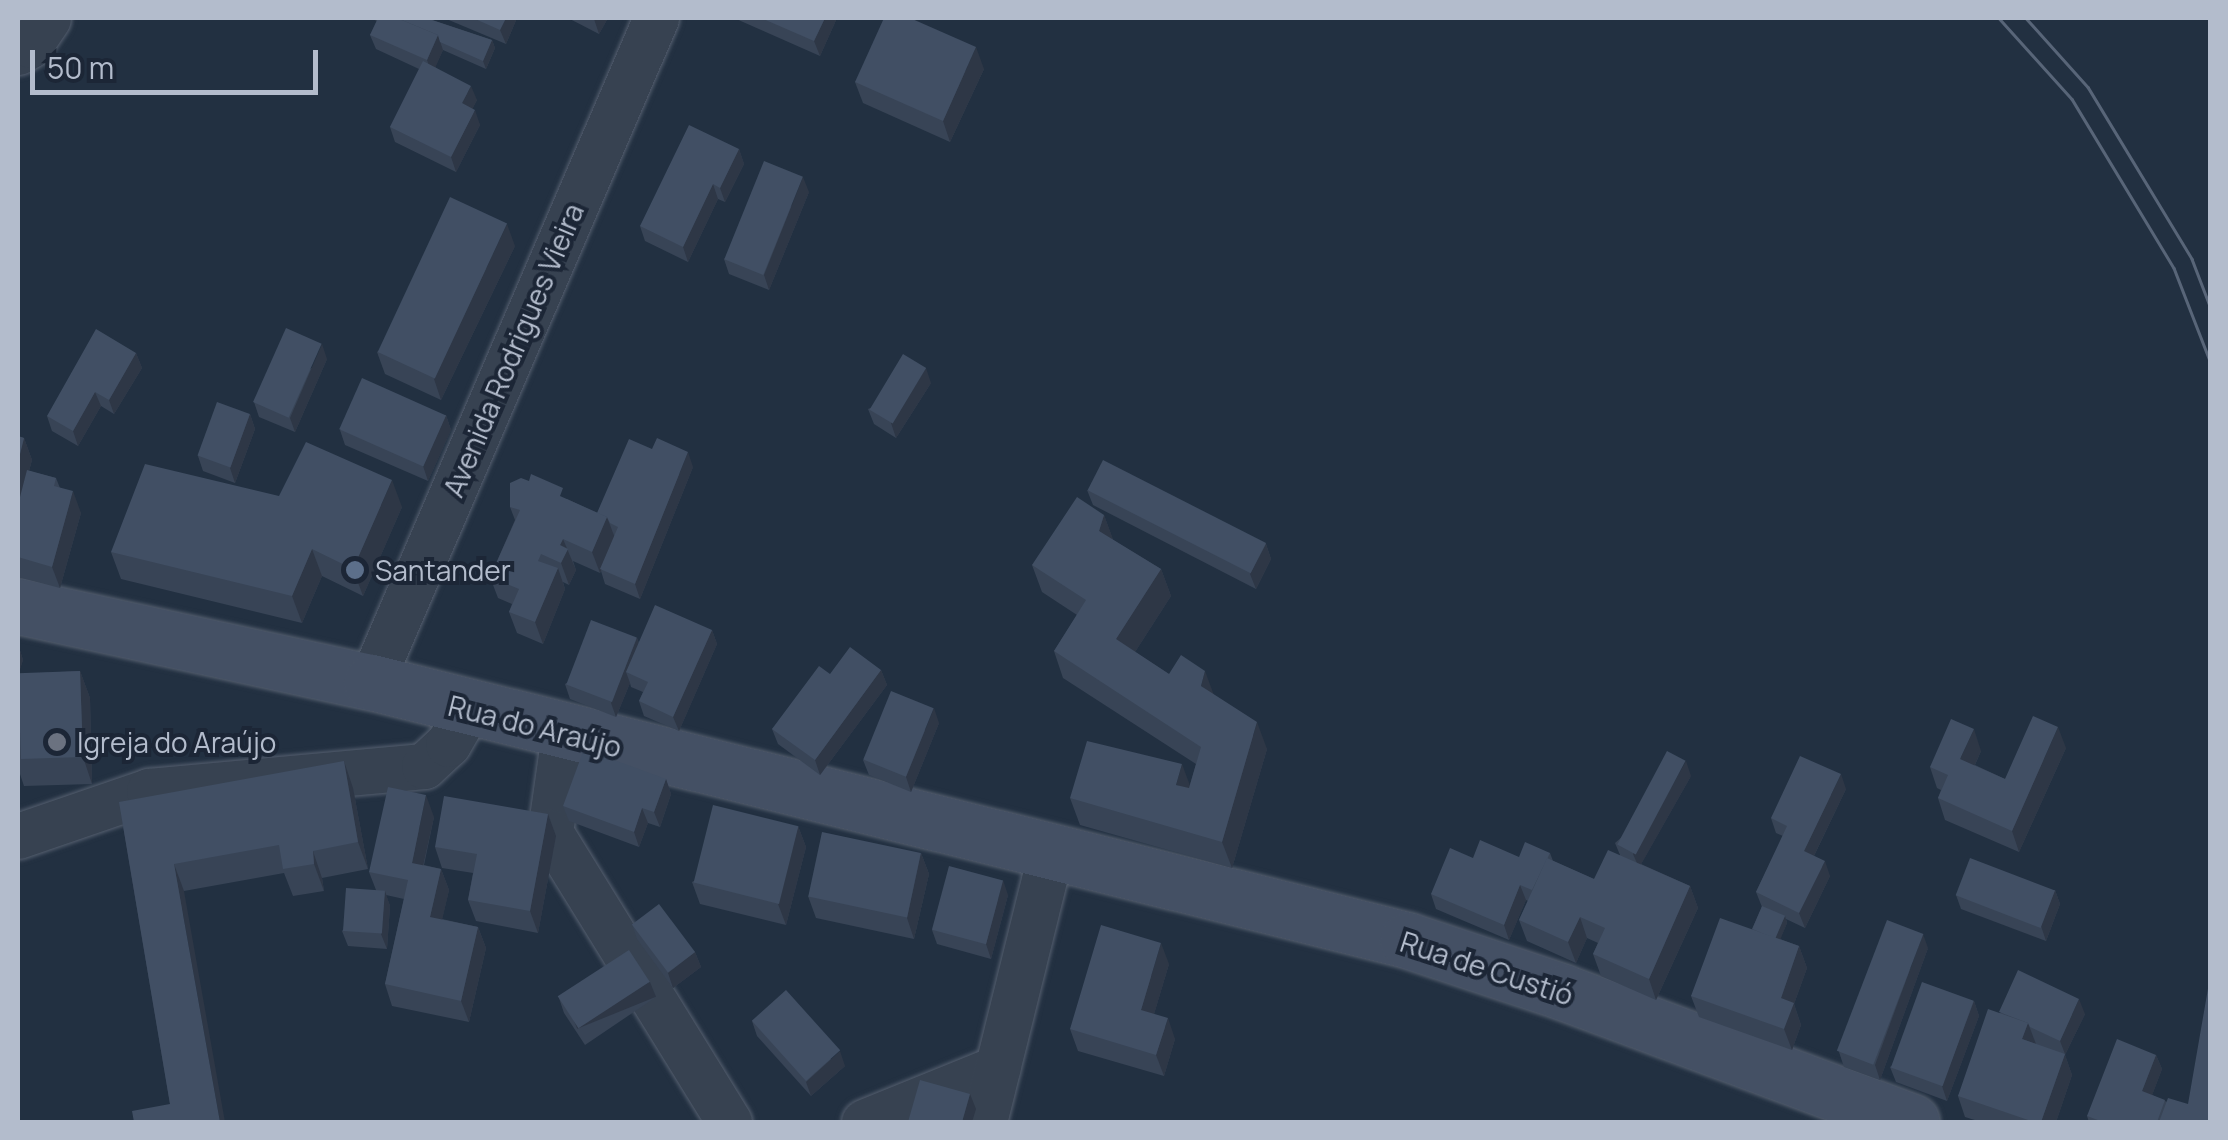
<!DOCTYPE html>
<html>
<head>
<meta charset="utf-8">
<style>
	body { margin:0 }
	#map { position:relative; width:2228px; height:1140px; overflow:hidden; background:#223041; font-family:Manrope,sans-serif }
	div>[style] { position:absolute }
	.roads { filter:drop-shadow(0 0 2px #555f6f) drop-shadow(0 0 2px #555f6f) }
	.street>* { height:45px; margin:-22.5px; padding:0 22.5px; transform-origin:22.5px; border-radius:22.5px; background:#374251 }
	.secondary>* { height:55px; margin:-27.5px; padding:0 27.5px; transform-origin:27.5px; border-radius:27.5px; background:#445064 }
	.tram>* { height:2.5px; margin:-1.25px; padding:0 1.25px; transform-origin:1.25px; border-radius:1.25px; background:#586578 }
	.wall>* { inset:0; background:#384456 }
	.shaded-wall>* { inset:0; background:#2e3746; transform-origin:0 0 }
	.building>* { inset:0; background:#414f64; transform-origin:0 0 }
	.dots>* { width:28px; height:28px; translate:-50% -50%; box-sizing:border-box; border:5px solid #1c2636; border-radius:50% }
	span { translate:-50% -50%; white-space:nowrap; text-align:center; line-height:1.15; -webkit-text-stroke:8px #1c2636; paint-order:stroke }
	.street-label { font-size:28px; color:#b3bccc }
	.poi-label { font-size:28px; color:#b3bccc }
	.left { translate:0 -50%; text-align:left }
	.frame { position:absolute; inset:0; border:20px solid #b3bccc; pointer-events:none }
	.scale { position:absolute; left:30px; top:50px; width:288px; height:45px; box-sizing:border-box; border:5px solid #b3bccc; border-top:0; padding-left:12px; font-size:30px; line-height:35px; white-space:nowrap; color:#b3bccc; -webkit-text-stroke:8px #1c2636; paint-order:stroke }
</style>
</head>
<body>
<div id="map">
	<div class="roads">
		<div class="street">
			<i style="left:18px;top:52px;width:14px;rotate:-30deg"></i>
			<i style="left:30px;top:45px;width:32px;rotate:-56deg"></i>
			<i style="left:371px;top:682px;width:723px;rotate:-66.77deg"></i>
			<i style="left:564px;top:734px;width:99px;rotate:98.1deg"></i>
			<i style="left:550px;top:832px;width:341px;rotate:58.3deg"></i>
			<i style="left:18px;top:836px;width:139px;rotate:-19deg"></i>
			<i style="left:149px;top:791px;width:276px;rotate:-5.2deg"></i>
			<i style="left:424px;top:766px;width:33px;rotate:-43deg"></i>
			<i style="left:448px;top:744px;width:39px;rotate:-60deg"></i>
			<i style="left:864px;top:1122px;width:144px;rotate:-22.1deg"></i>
			<i style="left:984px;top:1122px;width:279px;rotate:-76.1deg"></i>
		</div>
		<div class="secondary">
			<i style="left:18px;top:606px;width:361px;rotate:12.2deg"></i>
			<i style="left:371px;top:682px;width:1068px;rotate:13.98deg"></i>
			<i style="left:1407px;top:940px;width:164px;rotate:18.4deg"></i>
			<i style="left:1563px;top:992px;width:372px;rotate:20.4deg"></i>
		</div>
	</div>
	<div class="tram">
		<i style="left:1999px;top:18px;width:109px;rotate:48deg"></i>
		<i style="left:2072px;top:99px;width:197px;rotate:58.9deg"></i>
		<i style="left:2174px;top:268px;width:100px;rotate:68.8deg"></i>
		<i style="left:2026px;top:18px;width:93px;rotate:48.1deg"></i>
		<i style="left:2088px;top:87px;width:201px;rotate:58.8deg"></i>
		<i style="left:2192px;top:259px;width:50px;rotate:69deg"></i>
	</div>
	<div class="wall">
		<i style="clip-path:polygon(370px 18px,426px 18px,492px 40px,495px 48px,486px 69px,443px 50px,435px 67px,477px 100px,472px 109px,480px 125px,456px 172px,395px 142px,390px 127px,419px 69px,376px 49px,370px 35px,377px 21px)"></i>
		<i style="clip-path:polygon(444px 18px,517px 18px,506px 44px)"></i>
		<i style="clip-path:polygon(568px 18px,608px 18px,599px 34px)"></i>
		<i style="clip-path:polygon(734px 18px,837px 18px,820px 56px)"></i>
		<i style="clip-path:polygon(984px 69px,950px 142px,863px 103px,855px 82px)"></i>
		<i style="clip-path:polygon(739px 149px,744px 164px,725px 202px,718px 199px,688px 262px,645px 241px,640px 226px)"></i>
		<i style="clip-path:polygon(809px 192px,769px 290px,729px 274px,724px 259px)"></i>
		<i style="clip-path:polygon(515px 246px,441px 400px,385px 374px,377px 352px)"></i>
		<i style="clip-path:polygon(136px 353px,142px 368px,114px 414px,101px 406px,78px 446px,52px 431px,47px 416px)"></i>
		<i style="clip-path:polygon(327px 359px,295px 432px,259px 417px,254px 402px)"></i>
		<i style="clip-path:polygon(931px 383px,896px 438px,874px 424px,868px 409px)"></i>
		<i style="clip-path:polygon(250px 414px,255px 429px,235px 483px,203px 471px,198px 456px)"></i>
		<i style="clip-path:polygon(446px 415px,451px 430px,428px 481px,345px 445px,340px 430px)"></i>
		<i style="clip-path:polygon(18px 436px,24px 438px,32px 460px,29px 471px,56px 478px,60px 488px,81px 513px,60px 588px,18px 577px)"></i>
		<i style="clip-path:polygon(693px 467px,640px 599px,605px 584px,601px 571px,600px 573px,573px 561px,576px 570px,569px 585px,563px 582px,565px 589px,543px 644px,517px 633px,509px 612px,512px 604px,498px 598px,490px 577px,515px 520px,510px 507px,567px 499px,597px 513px)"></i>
		<i style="clip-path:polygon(1087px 490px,1266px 544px,1271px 559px,1256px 589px,1093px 505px)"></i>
		<i style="clip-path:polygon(279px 496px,402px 507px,363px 596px,322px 576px,302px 623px,121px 579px,111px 552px)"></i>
		<i style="clip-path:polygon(1104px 515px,1113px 540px,1161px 569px,1171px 596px,1135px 652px,1169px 674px,1213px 694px,1267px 749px,1232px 868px,1080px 825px,1070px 798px,1190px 785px,1196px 764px,1063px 678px,1054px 651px,1077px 615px,1042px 592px,1032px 565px)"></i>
		<i style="clip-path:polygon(712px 630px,717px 644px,679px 731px,644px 716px,639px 701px,643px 692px,631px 687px,630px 683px,616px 717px,570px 699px,565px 684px,637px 638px,639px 643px)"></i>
		<i style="clip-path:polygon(18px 644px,23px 660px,18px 674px,80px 671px,90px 698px,92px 784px,24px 786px,18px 768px)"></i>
		<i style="clip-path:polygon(881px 670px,887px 685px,820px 775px,778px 744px,772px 729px,830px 674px)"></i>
		<i style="clip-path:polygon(939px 723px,911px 792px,869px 775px,863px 760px)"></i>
		<i style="clip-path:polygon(2066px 748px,2019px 852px,1945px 820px,1938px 798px,1941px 790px,1937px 788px,1930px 767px,1981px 751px,1975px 765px,2005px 779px)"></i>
		<i style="clip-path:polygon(1691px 776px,1641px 864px,1690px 886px,1698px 908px,1656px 1000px,1601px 976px,1593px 954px,1598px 943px,1587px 938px,1576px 963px,1527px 941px,1519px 920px,1528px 901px,1526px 900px,1509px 940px,1436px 909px,1431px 894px,1473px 858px,1519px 857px,1550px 853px,1553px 861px,1594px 879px,1620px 855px,1615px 843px)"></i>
		<i style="clip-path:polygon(666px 779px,671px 794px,660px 827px,648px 823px,639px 847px,569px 821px,563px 806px)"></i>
		<i style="clip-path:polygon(353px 788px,368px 869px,322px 878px,324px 891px,293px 896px,284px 873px,184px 891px,170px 1104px,119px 802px)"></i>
		<i style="clip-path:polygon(1846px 789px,1814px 856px,1830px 876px,1805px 928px,1786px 919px,1787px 923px,1780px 939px,1799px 946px,1807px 968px,1794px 1004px,1801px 1025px,1792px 1050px,1699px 1017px,1691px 996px,1752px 929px,1762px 907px,1756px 892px,1783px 836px,1776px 833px,1771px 818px)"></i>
		<i style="clip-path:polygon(548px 814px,556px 836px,538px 933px,476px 921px,468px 900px,473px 873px,442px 868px,435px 847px)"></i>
		<i style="clip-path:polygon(434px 817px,424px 865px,441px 869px,449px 890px,442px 919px,478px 927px,486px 948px,469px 1022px,392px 1006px,385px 984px,404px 899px,386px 895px,390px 906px,387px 949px,348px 946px,342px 931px,376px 890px,369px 872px)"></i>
		<i style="clip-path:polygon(798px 826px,806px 847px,786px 925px,700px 904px,692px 882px)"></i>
		<i style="clip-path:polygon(921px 853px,929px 874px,914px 939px,816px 918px,808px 896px)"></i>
		<i style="clip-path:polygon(2055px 890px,2060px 904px,2046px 941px,1961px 909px,1956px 895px)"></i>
		<i style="clip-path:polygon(1008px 895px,991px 959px,937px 944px,932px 930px)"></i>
		<i style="clip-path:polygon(632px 924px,695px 952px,701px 967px,673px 988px,637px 939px)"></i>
		<i style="clip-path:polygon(1928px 948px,1880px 1080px,1844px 1067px,1839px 1052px)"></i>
		<i style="clip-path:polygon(1169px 964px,1154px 1014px,1175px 1039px,1164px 1076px,1078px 1051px,1070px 1029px)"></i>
		<i style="clip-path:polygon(650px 982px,656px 997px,585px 1045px,564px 1013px,559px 998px)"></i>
		<i style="clip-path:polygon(1974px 1001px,1979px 1016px,1947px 1101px,1896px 1082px,1890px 1067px)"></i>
		<i style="clip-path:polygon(1999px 1013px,2085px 1014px,2065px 1055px,2072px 1075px,2056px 1122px,1981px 1122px,1965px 1117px,1958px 1096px)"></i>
		<i style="clip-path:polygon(752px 1021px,845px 1066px,811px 1096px,757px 1036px)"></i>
		<i style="clip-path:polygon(2156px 1055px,2162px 1069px,2152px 1095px,2210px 1122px,2089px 1122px,2087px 1116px)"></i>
	</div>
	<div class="shaded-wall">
		<i style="clip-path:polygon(506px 18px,517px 18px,506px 44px,500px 30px)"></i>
		<i style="clip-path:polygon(594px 18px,608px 18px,599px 34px,594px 19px)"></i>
		<i style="clip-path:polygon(825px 18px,837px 18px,820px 56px,814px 41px)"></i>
		<i style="clip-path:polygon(438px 35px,443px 50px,432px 75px,427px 60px)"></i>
		<i style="clip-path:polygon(492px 40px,495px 48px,486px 69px,483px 61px)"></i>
		<i style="clip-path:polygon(976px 47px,984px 69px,950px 142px,943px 121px)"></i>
		<i style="clip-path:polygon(471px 86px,477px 100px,468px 118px,462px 103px)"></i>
		<i style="clip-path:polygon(475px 110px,480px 125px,456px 172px,451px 157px)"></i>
		<i style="clip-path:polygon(739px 149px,744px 164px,725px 202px,720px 188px)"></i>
		<i style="clip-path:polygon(803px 177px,809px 192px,769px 290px,764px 275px)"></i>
		<i style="clip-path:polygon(713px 184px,718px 199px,688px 262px,683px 247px)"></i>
		<i style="clip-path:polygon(507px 224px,515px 246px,441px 400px,434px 379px)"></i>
		<i style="clip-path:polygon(322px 344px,327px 359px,295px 432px,290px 418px)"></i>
		<i style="clip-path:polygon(136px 353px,142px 368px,114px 414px,109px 400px)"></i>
		<i style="clip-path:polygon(926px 368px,931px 383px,896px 438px,891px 423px)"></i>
		<i style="clip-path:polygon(95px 392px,101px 406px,78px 446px,73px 431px)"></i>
		<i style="clip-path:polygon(250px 414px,255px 429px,235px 483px,230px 468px)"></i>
		<i style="clip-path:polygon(446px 415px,451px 430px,428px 481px,423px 466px)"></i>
		<i style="clip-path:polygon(24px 438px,32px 460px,18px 511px,18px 462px)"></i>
		<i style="clip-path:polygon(688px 452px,693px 467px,640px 599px,635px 584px)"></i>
		<i style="clip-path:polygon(392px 480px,402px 507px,363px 596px,353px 569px)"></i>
		<i style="clip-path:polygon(73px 491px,81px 513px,60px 588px,52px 567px)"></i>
		<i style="clip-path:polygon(1104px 515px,1114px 542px,1099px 531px)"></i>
		<i style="clip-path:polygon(607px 517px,615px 538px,600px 573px,592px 552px)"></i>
		<i style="clip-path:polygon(563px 539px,576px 570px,569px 585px,561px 563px,560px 545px)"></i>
		<i style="clip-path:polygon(1266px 544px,1271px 559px,1256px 589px,1250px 574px)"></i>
		<i style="clip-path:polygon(312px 549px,322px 576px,302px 623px,292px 596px)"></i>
		<i style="clip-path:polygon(558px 568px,565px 589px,543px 644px,535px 622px)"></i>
		<i style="clip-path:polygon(1161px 569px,1171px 596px,1126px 666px,1116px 639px)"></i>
		<i style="clip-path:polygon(712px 630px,717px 644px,679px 731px,673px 717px)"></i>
		<i style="clip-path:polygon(637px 638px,642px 653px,626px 672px,630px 683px,616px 717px,611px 703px)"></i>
		<i style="clip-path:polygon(18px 644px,23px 660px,18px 676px)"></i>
		<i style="clip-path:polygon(881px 670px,887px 685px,820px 775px,815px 760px)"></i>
		<i style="clip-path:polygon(80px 671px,90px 698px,92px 784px,83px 757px)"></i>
		<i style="clip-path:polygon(1205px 671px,1215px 698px,1201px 686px)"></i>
		<i style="clip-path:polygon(934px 708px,939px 723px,911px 792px,906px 777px)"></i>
		<i style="clip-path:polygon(1257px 722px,1267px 749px,1232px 868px,1222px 842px)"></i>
		<i style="clip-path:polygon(2058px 727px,2066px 748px,2019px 852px,2012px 831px)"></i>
		<i style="clip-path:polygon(1974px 729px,1981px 751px,1968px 780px,1960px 759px)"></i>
		<i style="clip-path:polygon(344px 761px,353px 788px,368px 869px,358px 842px)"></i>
		<i style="clip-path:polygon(1686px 761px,1691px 776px,1639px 868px,1633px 854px)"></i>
		<i style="clip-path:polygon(1182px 764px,1192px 791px,1176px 785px)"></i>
		<i style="clip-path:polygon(1841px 774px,1846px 789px,1809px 866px,1804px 851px)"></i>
		<i style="clip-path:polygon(666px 779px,671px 794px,660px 827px,654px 812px)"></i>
		<i style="clip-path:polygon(426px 795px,434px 817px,419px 884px,412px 863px)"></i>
		<i style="clip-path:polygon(642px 808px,648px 823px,639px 847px,634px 832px)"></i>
		<i style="clip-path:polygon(548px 814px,556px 836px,538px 933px,530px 911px)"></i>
		<i style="clip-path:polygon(798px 826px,806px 847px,786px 925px,778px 904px)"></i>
		<i style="clip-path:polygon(313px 851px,322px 878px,324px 891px,314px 864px)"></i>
		<i style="clip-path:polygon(921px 853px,929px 874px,914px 939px,907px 918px)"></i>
		<i style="clip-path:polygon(1825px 861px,1830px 876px,1805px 928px,1799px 913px)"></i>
		<i style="clip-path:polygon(174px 864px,184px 891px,225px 1122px,220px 1122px)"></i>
		<i style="clip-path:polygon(441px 869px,449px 890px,438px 938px,430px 917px)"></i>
		<i style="clip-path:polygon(1003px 880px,1008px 895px,991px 959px,986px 944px)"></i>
		<i style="clip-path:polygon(1520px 885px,1526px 900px,1509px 940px,1504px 925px)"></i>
		<i style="clip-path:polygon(1690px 886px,1698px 908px,1656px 1000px,1649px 979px)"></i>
		<i style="clip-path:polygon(2055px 890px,2060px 904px,2046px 941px,2041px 926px)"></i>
		<i style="clip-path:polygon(385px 891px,390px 906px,387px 949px,381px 934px)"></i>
		<i style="clip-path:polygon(1785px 916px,1787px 923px,1776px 950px,1773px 942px)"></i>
		<i style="clip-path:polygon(1580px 917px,1587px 938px,1576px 963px,1568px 942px)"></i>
		<i style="clip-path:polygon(478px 927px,486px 948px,469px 1022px,461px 1001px)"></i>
		<i style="clip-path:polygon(1923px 934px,1928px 948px,1880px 1080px,1875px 1065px)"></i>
		<i style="clip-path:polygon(1161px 943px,1169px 964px,1149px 1031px,1141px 1010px)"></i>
		<i style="clip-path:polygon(1799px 946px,1807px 968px,1794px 1004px,1801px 1025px,1792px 1050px,1784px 1029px,1781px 998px)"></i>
		<i style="clip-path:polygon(695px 952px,701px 967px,673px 988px,668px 973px)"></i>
		<i style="left:650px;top:982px;width:16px;height:85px;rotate:68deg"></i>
		<i style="clip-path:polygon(2079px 999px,2085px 1014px,2065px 1055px,2072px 1075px,2056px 1122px,2041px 1122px,2065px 1054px,2060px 1041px)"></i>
		<i style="clip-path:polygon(1974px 1001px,1979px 1016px,1947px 1101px,1942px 1086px)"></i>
		<i style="clip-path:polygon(1168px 1018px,1175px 1039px,1164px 1076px,1156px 1055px)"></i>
		<i style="clip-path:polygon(2028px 1023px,2036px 1044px,2022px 1039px)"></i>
		<i style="clip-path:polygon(840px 1051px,845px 1066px,811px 1096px,806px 1082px)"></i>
		<i style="clip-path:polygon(2156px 1055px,2162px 1069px,2148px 1106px,2142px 1091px)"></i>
		<i style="clip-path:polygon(970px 1094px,976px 1109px,972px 1122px,962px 1122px)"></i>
	</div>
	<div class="building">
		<i style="clip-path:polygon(378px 18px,397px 18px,438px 35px,427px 60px,370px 35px)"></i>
		<i style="clip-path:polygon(397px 18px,426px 18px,492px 40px,483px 61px,440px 42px,438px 35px)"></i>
		<i style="clip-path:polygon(473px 18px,506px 18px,500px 30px)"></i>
		<i style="clip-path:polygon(761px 18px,825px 18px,814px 41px)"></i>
		<i style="clip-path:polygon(884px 18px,910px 18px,976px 47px,943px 121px,855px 82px)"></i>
		<i style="clip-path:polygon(423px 61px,471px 86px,462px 103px,475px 110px,451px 157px,390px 127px)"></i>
		<i style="clip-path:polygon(689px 125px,739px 149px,720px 188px,713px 184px,683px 247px,640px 226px)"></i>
		<i style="left:764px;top:161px;width:42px;height:106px;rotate:22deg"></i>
		<i style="left:450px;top:197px;width:63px;height:171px;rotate:25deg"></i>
		<i style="left:286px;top:328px;width:39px;height:81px;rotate:24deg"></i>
		<i style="clip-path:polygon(96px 329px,136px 353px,109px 400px,95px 392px,73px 431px,47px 416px)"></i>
		<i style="left:903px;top:354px;width:27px;height:65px;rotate:31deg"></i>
		<i style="left:362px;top:378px;width:92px;height:56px;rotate:24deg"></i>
		<i style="left:217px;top:402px;width:35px;height:57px;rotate:20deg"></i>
		<i style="clip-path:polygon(18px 436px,24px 438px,18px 462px)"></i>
		<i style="clip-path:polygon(657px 438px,688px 452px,635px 584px,600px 569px,618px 527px,610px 523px,607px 517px,597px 513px,629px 439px,652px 449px)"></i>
		<i style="clip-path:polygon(306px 442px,392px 480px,353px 569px,312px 549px,292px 596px,111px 552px,145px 464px,279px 496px)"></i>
		<i style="left:1103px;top:460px;width:183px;height:34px;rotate:27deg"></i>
		<i style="clip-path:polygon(27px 470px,56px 478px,54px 486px,73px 491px,52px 567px,18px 557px,18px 497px,20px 497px)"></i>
		<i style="clip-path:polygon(531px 474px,563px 488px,560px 496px,607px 517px,592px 552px,563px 539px,560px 545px,568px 549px,561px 563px,541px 554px,538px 561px,558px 568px,535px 622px,509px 612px,519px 589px,490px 577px,520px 510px,510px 507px,510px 483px,521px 478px,529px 481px)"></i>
		<i style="clip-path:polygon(1077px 497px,1104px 515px,1099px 531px,1161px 569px,1116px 639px,1169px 674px,1181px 655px,1205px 671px,1201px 686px,1257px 722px,1222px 842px,1070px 798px,1087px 741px,1182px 764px,1176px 785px,1189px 788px,1201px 747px,1054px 651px,1086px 600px,1032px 565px)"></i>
		<i style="clip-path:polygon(655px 605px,712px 630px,673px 717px,639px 701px,648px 682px,626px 672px)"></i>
		<i style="left:591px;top:620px;width:49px;height:69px;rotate:21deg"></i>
		<i style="clip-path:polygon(850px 647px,881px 670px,815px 760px,772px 729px,819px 666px,830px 674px)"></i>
		<i style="left:80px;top:671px;width:86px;height:62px;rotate:88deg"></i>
		<i style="left:891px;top:691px;width:46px;height:74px;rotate:22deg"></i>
		<i style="clip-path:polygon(2033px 716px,2058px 727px,2012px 831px,1938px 798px,1948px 775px,1930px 767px,1951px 719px,1974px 729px,1960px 759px,2005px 779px)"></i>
		<i style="clip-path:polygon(584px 749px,666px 779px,654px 812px,642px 808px,634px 832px,563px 806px)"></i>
		<i style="left:1667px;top:751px;width:21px;height:106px;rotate:28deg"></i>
		<i style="clip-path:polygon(1800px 756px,1841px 774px,1804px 851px,1825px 861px,1799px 913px,1756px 892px,1787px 826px,1771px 818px)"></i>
		<i style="clip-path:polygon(344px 761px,358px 842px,313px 851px,314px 864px,283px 869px,279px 845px,174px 864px,220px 1122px,134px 1122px,132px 1111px,170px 1104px,119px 802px)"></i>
		<i style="clip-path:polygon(388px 787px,426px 795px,412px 863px,441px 869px,430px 917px,478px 927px,461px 1001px,385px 984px,408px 880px,369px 872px)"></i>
		<i style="clip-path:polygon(444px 796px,548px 814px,530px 911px,468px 900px,477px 854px,435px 847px)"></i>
		<i style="left:713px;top:805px;width:88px;height:80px;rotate:14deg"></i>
		<i style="left:822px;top:832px;width:101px;height:66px;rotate:12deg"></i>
		<i style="clip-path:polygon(1480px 840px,1519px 857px,1525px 842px,1550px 853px,1532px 890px,1520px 885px,1504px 925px,1431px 894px,1450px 848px,1473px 858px)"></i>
		<i style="clip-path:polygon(1608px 850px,1690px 886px,1649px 979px,1593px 954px,1605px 928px,1580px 917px,1568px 942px,1519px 920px,1547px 858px,1594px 879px)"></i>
		<i style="left:1970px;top:858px;width:91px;height:40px;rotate:21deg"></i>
		<i style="left:949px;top:866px;width:56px;height:66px;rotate:15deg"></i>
		<i style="left:346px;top:888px;width:39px;height:43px;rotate:4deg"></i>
		<i style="left:659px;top:904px;width:60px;height:34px;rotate:53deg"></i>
		<i style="left:1762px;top:906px;width:25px;height:25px;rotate:23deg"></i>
		<i style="clip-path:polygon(1720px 918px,1799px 946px,1781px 998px,1794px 1003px,1784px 1029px,1691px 996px)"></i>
		<i style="left:1887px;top:920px;width:39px;height:140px;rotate:21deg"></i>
		<i style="clip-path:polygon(1101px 925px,1161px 943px,1141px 1010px,1168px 1018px,1156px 1055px,1070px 1029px)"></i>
		<i style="left:629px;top:950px;width:38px;height:85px;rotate:57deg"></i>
		<i style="clip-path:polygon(2018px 970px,2079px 999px,2060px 1041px,2030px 1027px,2028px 1023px,1999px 1012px)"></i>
		<i style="clip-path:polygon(2210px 977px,2210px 1122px,2159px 1122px,2168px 1098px,2188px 1104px)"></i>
		<i style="left:1922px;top:982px;width:55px;height:91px;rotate:20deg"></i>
		<i style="left:786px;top:990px;width:81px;height:46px;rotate:48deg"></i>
		<i style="clip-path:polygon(1988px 1009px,2028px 1023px,2022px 1039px,2065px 1054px,2041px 1122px,2034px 1122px,1958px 1096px)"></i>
		<i style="clip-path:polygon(2117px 1039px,2156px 1055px,2142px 1091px,2165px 1100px,2157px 1122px,2103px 1122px,2087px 1116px)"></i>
		<i style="clip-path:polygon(920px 1080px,970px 1094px,962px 1122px,908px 1122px)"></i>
	</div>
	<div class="dots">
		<i style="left:355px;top:570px;background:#5c6f8a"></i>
		<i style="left:57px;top:742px;background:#6b7280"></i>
	</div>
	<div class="street-label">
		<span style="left:513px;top:350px;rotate:-67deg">Avenida Rodrigues Vieira</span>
		<span style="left:535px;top:726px;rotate:14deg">Rua do Araújo</span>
		<span style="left:1487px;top:968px;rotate:18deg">Rua de Custió</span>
	</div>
	<div class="poi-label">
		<span class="left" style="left:375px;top:570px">Santander</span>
		<span class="left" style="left:77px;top:742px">Igreja do Araújo</span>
	</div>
	<div class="frame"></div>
	<div class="scale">50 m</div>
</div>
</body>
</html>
